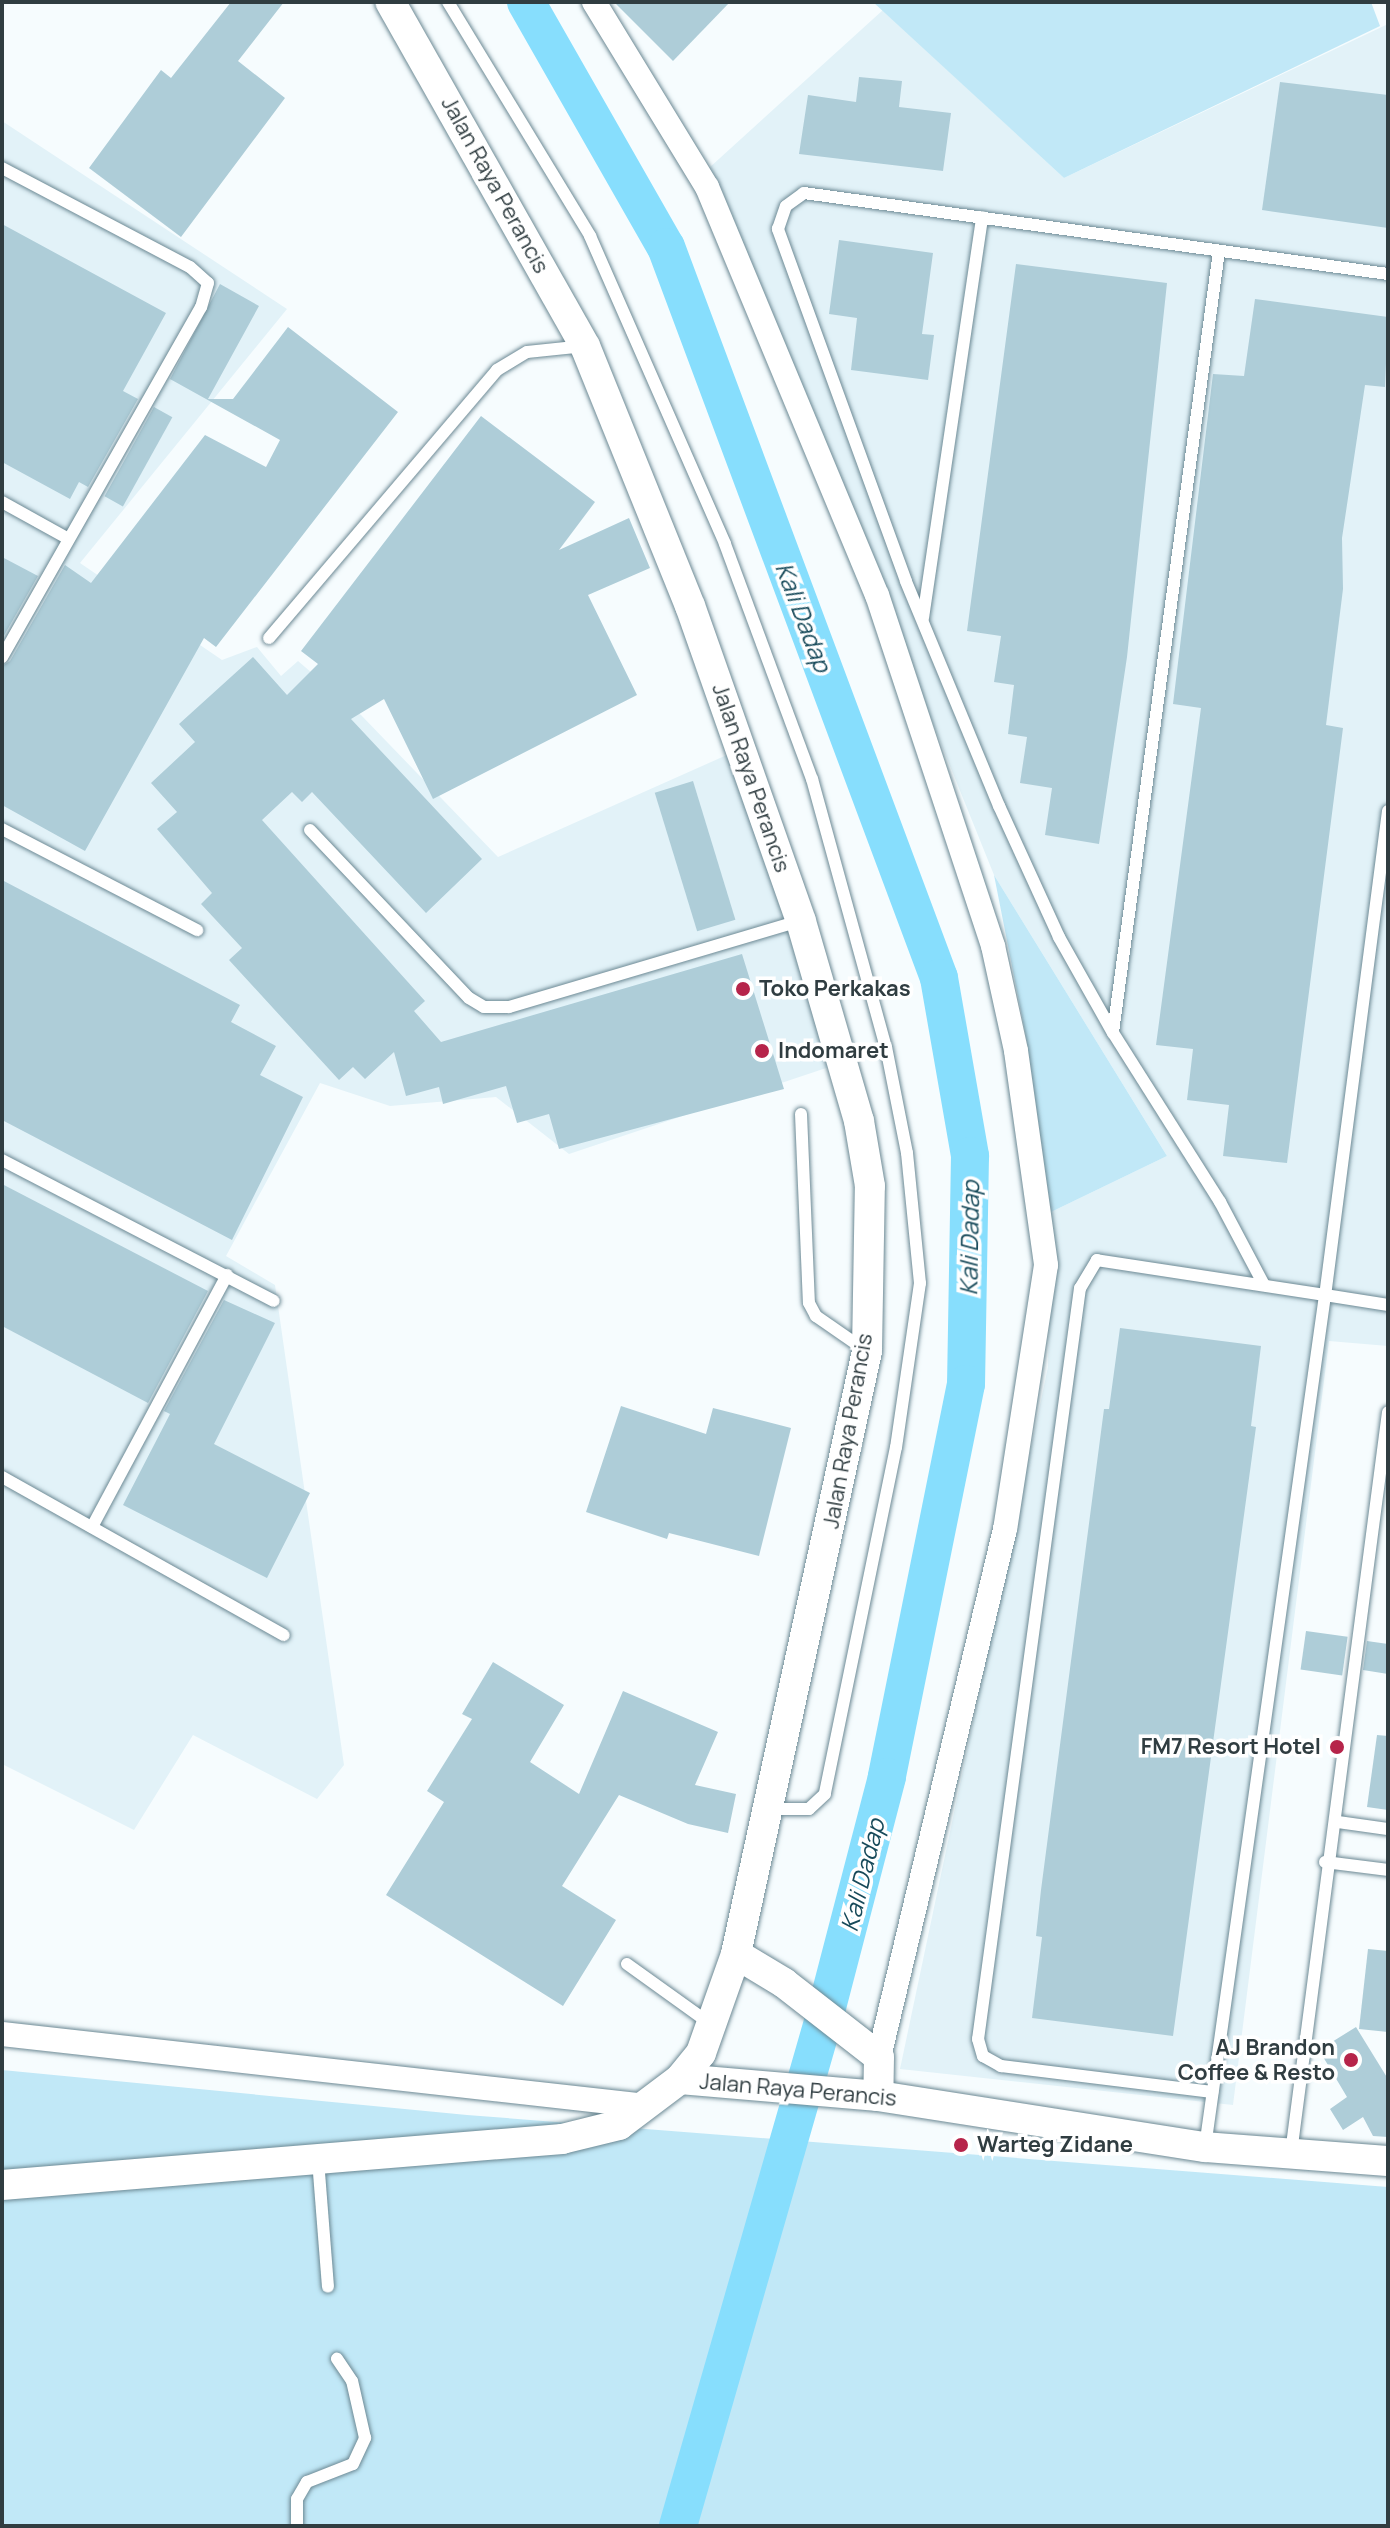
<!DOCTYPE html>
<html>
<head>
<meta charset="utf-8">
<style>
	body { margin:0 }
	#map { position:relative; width:1390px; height:2528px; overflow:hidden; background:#f6fcfe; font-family:Manrope,sans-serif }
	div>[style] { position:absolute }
	.built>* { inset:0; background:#e2f2f8 }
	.green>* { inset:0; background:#c1e8f7 }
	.river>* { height:38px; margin:-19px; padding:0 19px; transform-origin:19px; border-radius:19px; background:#87defd }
	.building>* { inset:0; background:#aecdd8; transform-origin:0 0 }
	.roads { filter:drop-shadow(0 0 2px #6c8994) drop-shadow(0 0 2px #6c8994) }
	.service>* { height:12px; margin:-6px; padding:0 6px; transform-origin:6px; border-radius:6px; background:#fff }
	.minor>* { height:24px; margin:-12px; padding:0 12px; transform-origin:12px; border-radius:12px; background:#fff }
	.tertiary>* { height:30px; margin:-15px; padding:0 15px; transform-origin:15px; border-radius:15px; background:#fff }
	.dots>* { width:22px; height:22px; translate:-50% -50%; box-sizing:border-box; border:4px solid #fff; border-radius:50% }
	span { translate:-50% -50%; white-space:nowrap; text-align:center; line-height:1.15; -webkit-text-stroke:7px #fff; paint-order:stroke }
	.street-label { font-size:22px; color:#303d41 }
	.poi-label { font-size:22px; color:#303d41; font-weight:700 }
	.left { translate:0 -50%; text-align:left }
	.right { translate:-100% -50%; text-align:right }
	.water-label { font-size:24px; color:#174a5a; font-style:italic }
	.frame { position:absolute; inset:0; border:4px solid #303d41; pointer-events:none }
</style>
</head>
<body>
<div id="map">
	<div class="built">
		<i style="clip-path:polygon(883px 10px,1064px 178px,1388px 24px,1388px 1346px,1329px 1341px,1233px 2105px,900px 2069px,1048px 1367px,1051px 1212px,1167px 1156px,994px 875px,709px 168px)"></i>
		<i style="clip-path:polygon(2px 121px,287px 309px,80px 563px,222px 660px,257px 647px,281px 676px,298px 661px,361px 715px,498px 857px,747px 746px,853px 1059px,569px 1154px,496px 1097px,390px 1106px,320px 1083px,226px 1256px,275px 1285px,344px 1765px,317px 1799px,193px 1735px,134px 1830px,2px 1764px)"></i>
	</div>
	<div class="green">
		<i style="clip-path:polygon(873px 2px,1371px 2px,1380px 26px,1064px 178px)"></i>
		<i style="clip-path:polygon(994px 875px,1167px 1156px,1051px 1212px,1027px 1042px)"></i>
		<i style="clip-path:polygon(2px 2070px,467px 2115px,1388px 2187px,1388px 2526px,2px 2526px)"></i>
	</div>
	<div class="river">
		<i style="left:526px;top:2px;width:282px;rotate:60.3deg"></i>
		<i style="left:666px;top:247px;width:780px;rotate:69.52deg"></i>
		<i style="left:939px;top:978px;width:181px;rotate:80.1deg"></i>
		<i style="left:970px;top:1156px;width:228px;rotate:91deg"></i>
		<i style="left:966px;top:1384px;width:401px;rotate:101.4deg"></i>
		<i style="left:887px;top:1777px;width:239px;rotate:104.6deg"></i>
		<i style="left:827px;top:2008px;width:539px;rotate:106.05deg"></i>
	</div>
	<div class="building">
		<i style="clip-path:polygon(231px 2px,284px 2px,238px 61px,285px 98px,181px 237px,89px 168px,161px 70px,171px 78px)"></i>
		<i style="clip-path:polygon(614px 2px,730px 2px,673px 61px)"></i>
		<i style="clip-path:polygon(859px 77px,902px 81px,899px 107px,951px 113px,943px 171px,799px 154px,808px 95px,856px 102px)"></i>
		<i style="clip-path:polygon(1280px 82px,1388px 95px,1388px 228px,1262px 210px)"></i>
		<i style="clip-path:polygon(2px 224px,166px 313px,123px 391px,138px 399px,88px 487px,79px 482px,70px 499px,2px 462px)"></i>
		<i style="clip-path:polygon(839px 240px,933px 253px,922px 334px,934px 335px,928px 380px,851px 370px,857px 318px,829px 314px)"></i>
		<i style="clip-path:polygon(1016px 264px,1167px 283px,1127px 657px,1099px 844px,1045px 835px,1052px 788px,1020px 783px,1027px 737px,1008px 734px,1014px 685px,994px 682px,1001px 636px,967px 631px)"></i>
		<i style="clip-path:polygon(220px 284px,259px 306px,208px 399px,233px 399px,288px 327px,398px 412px,216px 647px,204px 638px,85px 851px,2px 805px,2px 666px,10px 661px,65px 565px,91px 583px,205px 435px,266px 467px,280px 440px,170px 379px)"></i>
		<i style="clip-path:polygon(1255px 299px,1388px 317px,1385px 387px,1365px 385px,1342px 538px,1343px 589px,1326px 725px,1343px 728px,1287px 1163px,1223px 1156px,1229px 1105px,1187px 1100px,1193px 1049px,1156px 1045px,1201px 708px,1173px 704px,1213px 374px,1244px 376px)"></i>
		<i style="left:154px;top:407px;width:21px;height:102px;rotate:29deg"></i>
		<i style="clip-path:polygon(481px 416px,595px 502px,559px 550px,629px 518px,650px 568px,588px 595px,637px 695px,433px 799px,384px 699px,351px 719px,482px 859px,426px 913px,312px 792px,302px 802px,292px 792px,262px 820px,425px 1001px,414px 1011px,441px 1042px,742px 954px,784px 1089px,559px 1149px,549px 1114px,517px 1123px,506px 1086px,443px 1104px,439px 1087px,406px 1096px,394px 1052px,365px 1079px,353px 1067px,339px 1080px,229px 960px,242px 948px,201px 904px,212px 893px,157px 829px,177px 812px,151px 783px,195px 742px,179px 724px,253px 657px,287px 695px,318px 664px,301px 651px)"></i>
		<i style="clip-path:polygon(2px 557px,38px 576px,2px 639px)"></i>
		<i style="left:693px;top:781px;width:145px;height:40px;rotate:73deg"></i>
		<i style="clip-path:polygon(2px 880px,240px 1005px,231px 1022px,276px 1046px,260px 1075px,303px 1097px,232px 1240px,2px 1120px)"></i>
		<i style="clip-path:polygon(2px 1184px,208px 1291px,148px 1403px,2px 1326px)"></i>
		<i style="clip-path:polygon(224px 1300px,275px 1323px,214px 1444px,310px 1493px,267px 1578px,123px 1505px,170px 1414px,164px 1411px)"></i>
		<i style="clip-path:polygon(1120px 1328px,1261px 1346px,1251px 1426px,1256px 1427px,1173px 2036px,1032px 2018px,1042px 1937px,1036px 1936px,1041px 1890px,1104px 1409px,1109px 1409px)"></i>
		<i style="clip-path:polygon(621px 1406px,706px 1434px,713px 1408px,791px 1428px,759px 1556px,669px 1533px,667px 1539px,586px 1512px)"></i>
		<i style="left:1306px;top:1631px;width:42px;height:39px;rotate:8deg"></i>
		<i style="clip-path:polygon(1367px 1641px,1388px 1644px,1388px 1674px,1363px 1670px)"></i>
		<i style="clip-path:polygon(493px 1662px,564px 1705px,530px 1762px,579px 1794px,623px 1691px,718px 1732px,695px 1785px,736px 1794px,728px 1833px,688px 1824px,619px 1795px,562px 1886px,616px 1920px,563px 2006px,386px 1895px,444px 1802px,427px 1791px,472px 1719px,462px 1714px)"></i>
		<i style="clip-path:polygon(1377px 1735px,1388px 1736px,1388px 1810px,1367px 1807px)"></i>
		<i style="clip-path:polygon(1368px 1949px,1388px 1951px,1388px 2032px,1359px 2029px)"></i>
		<i style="clip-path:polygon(1356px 2027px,1388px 2079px,1388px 2137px,1373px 2136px,1363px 2117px,1343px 2130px,1330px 2109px,1347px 2097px,1319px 2050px)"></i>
	</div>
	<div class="roads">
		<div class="service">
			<i style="left:448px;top:2px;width:274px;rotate:58.7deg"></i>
			<i style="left:590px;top:236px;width:336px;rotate:66.3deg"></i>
			<i style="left:725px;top:544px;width:251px;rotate:69.7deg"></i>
			<i style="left:812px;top:779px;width:278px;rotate:74.6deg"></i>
			<i style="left:886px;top:1047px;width:108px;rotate:78.8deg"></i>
			<i style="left:907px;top:1153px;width:131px;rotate:84.3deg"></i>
			<i style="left:920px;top:1283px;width:166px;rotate:98.3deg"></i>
			<i style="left:896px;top:1447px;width:354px;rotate:101.6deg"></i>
			<i style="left:825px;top:1794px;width:22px;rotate:137deg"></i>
			<i style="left:809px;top:1809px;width:38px;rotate:180deg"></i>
			<i style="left:2px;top:168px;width:212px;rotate:27.8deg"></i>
			<i style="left:190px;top:267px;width:24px;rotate:42deg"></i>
			<i style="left:208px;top:283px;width:25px;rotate:106deg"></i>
			<i style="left:201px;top:307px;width:403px;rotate:119.6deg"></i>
			<i style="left:2px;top:502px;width:74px;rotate:29deg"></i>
			<i style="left:923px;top:618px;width:405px;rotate:-81.6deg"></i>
			<i style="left:269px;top:638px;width:352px;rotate:-49.6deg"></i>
			<i style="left:497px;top:370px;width:35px;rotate:-31deg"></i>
			<i style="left:527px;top:352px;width:58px;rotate:-5.9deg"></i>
			<i style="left:1388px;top:811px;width:488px;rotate:97.4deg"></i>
			<i style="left:1325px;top:1295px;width:64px;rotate:9deg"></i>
			<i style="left:2px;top:829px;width:220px;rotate:27.4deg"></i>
			<i style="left:310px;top:830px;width:231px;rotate:46.6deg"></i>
			<i style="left:469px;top:998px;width:17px;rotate:31deg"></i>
			<i style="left:484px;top:1007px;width:25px"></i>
			<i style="left:509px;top:1007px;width:302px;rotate:-16.5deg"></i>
			<i style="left:1113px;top:1032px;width:788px;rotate:-82.27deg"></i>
			<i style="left:801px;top:1114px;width:189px;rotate:87.6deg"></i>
			<i style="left:809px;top:1303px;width:15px;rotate:62deg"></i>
			<i style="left:816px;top:1316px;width:60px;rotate:34.8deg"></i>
			<i style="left:2px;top:1160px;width:306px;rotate:27.4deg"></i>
			<i style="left:1264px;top:1285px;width:94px;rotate:-117.9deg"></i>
			<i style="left:1220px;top:1202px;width:200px;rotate:-122.3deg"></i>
			<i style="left:1113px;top:1033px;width:110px;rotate:-119.4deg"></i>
			<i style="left:1059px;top:937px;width:144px;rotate:-114.6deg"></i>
			<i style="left:999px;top:806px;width:243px;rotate:-112.5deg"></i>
			<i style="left:906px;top:581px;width:375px;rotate:-110deg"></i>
			<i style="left:778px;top:229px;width:24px;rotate:-71deg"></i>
			<i style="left:786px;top:206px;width:22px;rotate:-36deg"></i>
			<i style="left:804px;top:193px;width:590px;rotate:7.9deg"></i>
			<i style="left:2px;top:1477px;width:323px;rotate:29.3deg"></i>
			<i style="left:92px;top:1527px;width:286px;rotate:-61.8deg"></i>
			<i style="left:1338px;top:1822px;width:50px;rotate:8deg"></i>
			<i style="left:1325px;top:1862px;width:64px;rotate:7.2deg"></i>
			<i style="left:627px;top:1964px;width:101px;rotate:35.7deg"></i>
			<i style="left:1205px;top:2147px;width:860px;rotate:-81.98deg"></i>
			<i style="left:1325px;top:1295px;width:231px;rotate:-171.3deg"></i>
			<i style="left:1097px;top:1260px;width:33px;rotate:121deg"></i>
			<i style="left:1080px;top:1288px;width:758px;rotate:97.73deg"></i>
			<i style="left:978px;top:2039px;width:18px;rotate:74deg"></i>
			<i style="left:983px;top:2056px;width:21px;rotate:29deg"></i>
			<i style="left:1001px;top:2066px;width:213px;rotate:7deg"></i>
			<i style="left:1291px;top:2153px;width:747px;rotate:-82.54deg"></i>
			<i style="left:318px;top:2160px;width:127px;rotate:85.5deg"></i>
			<i style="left:297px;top:2526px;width:27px;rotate:-90deg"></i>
			<i style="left:297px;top:2499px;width:20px;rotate:-60deg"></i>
			<i style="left:307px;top:2482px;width:49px;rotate:-21.4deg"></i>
			<i style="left:353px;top:2464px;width:29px;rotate:-65deg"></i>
			<i style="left:365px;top:2438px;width:58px;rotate:-102.8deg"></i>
			<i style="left:352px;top:2381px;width:27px;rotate:-124deg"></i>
		</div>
		<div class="minor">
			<i style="left:594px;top:2px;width:217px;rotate:58.6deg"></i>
			<i style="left:707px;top:187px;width:442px;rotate:67.4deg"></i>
			<i style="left:877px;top:595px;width:370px;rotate:71.7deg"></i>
			<i style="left:993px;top:946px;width:107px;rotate:77.6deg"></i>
			<i style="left:1016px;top:1051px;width:216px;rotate:82deg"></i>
			<i style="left:1046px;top:1265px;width:267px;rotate:98.8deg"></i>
			<i style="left:1005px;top:1529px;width:543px;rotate:103.42deg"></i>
			<i style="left:2px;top:2034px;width:648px;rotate:6.38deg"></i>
		</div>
		<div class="tertiary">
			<i style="left:736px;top:1954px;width:56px;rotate:31.1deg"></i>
			<i style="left:784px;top:1983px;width:120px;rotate:37.9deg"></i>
			<i style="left:879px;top:2057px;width:39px;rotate:91deg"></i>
			<i style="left:680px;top:2079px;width:199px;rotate:4.9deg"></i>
			<i style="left:878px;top:2096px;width:331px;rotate:8.9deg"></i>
			<i style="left:1205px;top:2147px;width:184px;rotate:4.4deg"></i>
			<i style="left:2px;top:2185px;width:562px;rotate:-4.7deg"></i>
			<i style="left:562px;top:2139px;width:59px;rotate:-13.8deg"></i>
			<i style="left:619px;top:2125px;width:76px;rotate:-37deg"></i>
			<i style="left:680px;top:2079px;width:33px;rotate:-51deg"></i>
			<i style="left:701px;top:2053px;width:105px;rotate:-70.5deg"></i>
			<i style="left:736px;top:1954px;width:617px;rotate:-77.74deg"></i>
			<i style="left:867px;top:1351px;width:165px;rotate:-89deg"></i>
			<i style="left:870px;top:1186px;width:66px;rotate:-99.6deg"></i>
			<i style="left:859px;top:1121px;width:208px;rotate:-106.2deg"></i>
			<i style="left:801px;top:921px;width:334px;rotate:-109.4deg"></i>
			<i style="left:690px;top:606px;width:280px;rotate:-112deg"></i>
			<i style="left:585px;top:346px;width:395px;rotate:-119.5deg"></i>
		</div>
	</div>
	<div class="dots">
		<i style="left:743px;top:989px;background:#b6244a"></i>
		<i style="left:762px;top:1051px;background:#b6244a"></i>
		<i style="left:1337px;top:1747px;background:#b6244a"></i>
		<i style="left:1351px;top:2060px;background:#b6244a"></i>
		<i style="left:961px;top:2145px;background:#b6244a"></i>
	</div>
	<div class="street-label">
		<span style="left:495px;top:185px;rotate:61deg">Jalan Raya Perancis</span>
		<span style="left:751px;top:778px;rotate:71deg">Jalan Raya Perancis</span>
		<span style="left:848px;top:1431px;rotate:-80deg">Jalan Raya Perancis</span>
		<span style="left:798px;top:2090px;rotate:5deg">Jalan Raya Perancis</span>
	</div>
	<div class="poi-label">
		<span class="left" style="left:759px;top:989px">Toko Perkakas</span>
		<span class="left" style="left:778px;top:1051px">Indomaret</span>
		<span class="right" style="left:1321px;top:1747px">FM7 Resort Hotel</span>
		<span class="right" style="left:1335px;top:2060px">AJ Brandon<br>Coffee &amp; Resto</span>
		<span class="left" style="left:977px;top:2145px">Warteg Zidane</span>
	</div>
	<div class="water-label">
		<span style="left:804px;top:617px;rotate:69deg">Kali Dadap</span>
		<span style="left:969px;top:1238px;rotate:-89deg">Kali Dadap</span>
		<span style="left:862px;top:1875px;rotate:-76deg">Kali Dadap</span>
	</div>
	<div class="frame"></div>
</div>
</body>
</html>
